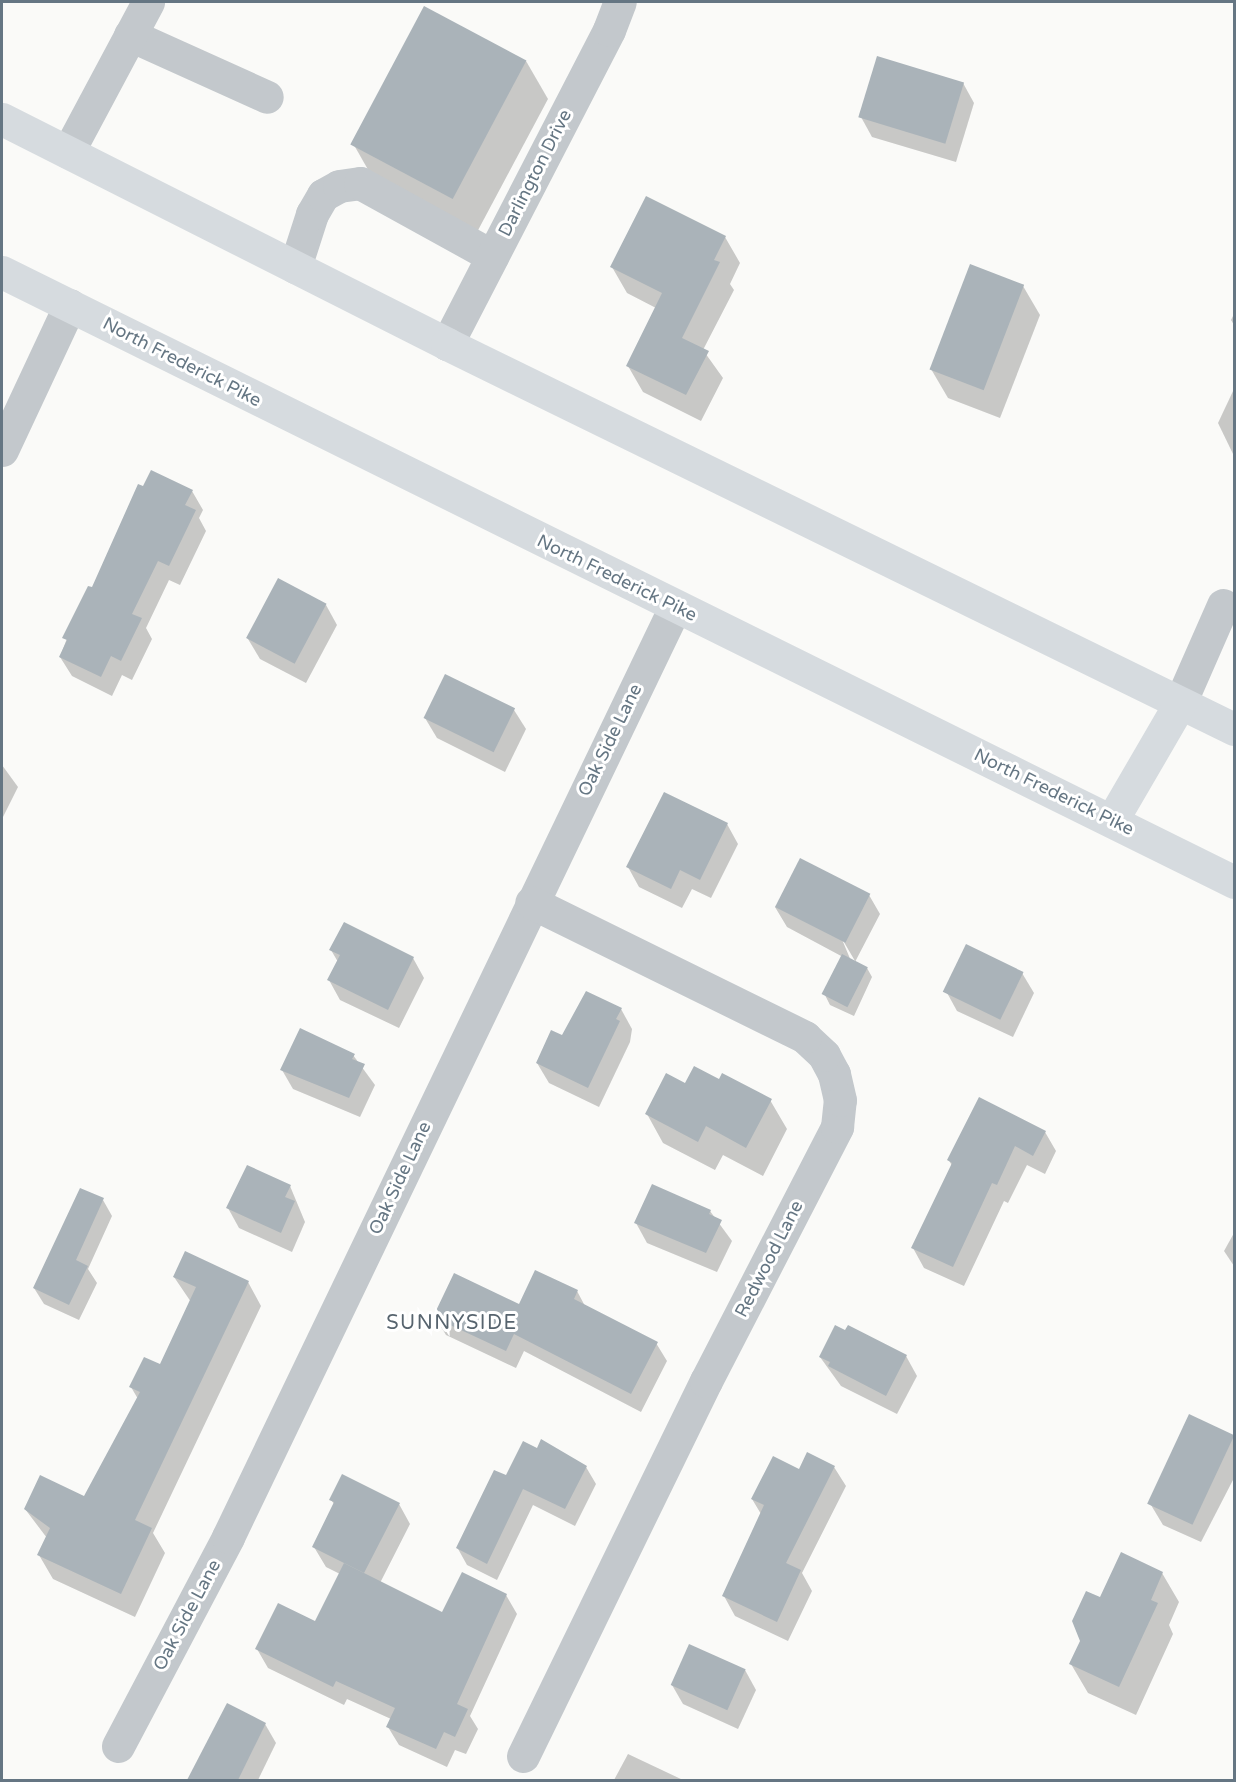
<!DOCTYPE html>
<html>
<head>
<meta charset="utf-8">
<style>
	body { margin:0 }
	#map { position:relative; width:1236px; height:1782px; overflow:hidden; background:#fafaf8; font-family:"Varela Round",sans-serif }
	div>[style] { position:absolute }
	.shadow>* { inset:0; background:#0003 }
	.building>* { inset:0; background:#aab3b9; transform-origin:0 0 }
	.minor>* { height:33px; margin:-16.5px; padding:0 16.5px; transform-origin:16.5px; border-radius:16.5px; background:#c3c8cc }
	.major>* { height:33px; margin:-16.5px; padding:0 16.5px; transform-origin:16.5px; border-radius:16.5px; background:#d6dbdf }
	span { translate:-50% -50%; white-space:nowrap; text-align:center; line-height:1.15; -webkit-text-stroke:6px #fff; paint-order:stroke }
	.street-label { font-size:18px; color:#657683 }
	.neighbourhood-label { font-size:20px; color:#57646e; letter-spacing:1.5px }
	.frame { position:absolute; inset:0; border:3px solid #657683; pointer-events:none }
</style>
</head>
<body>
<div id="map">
	<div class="shadow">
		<i style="clip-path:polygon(526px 61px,548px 99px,476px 234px,375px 182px,354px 145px)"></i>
		<i style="clip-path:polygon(963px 83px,974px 103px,956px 162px,872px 137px,861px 117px)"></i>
		<i style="clip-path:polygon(725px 237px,740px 263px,730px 284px,734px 290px,703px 350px,723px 378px,701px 421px,643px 392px,628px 366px,656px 308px,627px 293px,612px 267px)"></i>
		<i style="clip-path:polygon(1023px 286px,1040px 315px,1000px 418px,948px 398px,931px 369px)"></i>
		<i style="clip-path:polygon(1234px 314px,1234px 325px,1231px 320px)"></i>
		<i style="clip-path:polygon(1234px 389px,1234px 456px,1218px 423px)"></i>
		<i style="clip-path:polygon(192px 491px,203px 510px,199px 518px,206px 531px,180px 585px,169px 580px,146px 628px,152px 639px,132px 680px,122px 675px,112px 696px,72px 676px,60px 657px,78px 609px)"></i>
		<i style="clip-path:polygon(326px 605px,337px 625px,306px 683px,260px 659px,248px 639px)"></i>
		<i style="clip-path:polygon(514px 710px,526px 729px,505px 772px,437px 738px,425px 718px)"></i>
		<i style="clip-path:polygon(2px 765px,18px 787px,2px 819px)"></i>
		<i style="clip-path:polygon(727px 824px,738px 844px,711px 898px,692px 889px,682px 908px,639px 887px,628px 867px)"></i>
		<i style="clip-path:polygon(evenodd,869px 895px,880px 914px,855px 962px,867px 968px,872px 977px,854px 1016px,830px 1005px,825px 995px,843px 957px,787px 927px,775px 907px,869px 895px,841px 937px,855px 961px,851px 961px,841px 937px)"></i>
		<i style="clip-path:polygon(967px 946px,1022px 973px,1034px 993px,1013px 1037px,957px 1011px,946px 991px)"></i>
		<i style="clip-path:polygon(331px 950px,413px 958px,424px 978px,399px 1028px,340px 1000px,329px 980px,338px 962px)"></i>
		<i style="clip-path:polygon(621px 1009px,632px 1029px,630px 1042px,599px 1107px,549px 1083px,537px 1063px,562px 1037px)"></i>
		<i style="clip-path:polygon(353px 1055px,375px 1085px,360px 1117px,293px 1089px,282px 1070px)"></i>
		<i style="clip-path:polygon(720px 1081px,770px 1100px,787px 1129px,763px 1176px,723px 1155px,715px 1170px,663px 1143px,647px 1114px,685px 1085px)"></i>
		<i style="clip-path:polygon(1045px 1132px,1056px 1151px,1045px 1174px,1027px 1165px,1008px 1203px,1004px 1201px,964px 1286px,924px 1268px,913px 1248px,952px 1166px,949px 1160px)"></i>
		<i style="clip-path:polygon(290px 1186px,305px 1222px,292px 1252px,239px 1228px,228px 1208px)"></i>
		<i style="clip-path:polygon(103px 1200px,112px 1216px,88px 1269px,97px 1283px,79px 1320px,44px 1304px,34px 1288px)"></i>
		<i style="clip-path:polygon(710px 1211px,732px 1241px,717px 1272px,647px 1243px,636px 1223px)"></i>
		<i style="clip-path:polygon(1234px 1233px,1234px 1266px,1224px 1251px)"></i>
		<i style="clip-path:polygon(174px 1277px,248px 1282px,261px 1306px,153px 1533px,165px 1553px,135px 1617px,53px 1579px,39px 1555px,47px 1538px,25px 1509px,85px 1498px,138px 1399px,131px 1387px,161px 1366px,191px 1302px)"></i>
		<i style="clip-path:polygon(577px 1291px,585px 1306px,656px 1343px,667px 1361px,641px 1412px,524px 1351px,516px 1368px,446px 1335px,435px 1317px,520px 1306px)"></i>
		<i style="clip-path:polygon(906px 1356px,917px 1376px,897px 1414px,841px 1386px,820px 1357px)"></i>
		<i style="clip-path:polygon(1190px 1416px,1234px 1437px,1234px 1478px,1201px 1542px,1163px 1525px,1151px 1505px)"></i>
		<i style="clip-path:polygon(586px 1467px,596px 1484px,575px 1526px,533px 1505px,497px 1580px,467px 1565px,457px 1547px,507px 1477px)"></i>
		<i style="clip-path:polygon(834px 1467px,846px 1486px,802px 1573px,812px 1591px,788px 1641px,735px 1616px,724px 1596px,761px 1514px,752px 1499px,800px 1471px)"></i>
		<i style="clip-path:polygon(331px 1500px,399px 1504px,410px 1524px,380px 1583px,443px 1614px,506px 1595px,517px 1614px,470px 1716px,478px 1729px,466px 1754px,455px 1750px,447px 1767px,399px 1745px,388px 1727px,391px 1719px,347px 1699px,344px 1705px,268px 1668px,257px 1649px,315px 1623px,340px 1574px,326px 1567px,314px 1547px,335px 1505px)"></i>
		<i style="clip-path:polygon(1162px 1573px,1179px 1602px,1169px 1625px,1173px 1634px,1136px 1715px,1088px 1693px,1071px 1664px,1101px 1599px)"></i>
		<i style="clip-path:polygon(745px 1670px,756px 1690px,738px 1729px,683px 1704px,672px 1685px)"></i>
		<i style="clip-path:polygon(228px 1705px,265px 1724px,276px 1743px,258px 1780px,189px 1780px)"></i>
		<i style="clip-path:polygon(628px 1754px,683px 1780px,614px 1780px)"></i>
	</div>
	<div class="building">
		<i style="left:424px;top:6px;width:116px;height:157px;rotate:28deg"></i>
		<i style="left:877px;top:56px;width:91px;height:64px;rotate:17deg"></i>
		<i style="clip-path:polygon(646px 196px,726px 236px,714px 260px,720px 262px,682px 338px,709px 351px,686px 395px,626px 366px,662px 293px,610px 267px)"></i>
		<i style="left:970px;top:264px;width:58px;height:113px;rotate:21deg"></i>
		<i style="clip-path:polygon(151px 470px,193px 490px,185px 505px,196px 510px,169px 566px,158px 561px,132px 614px,142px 618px,121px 661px,111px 656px,101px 677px,59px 657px,67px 640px,62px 638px,88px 586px,92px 587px,138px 484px,143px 486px)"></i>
		<i style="left:278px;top:578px;width:55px;height:68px;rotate:28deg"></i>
		<i style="left:445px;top:674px;width:78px;height:49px;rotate:26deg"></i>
		<i style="clip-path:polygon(664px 792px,728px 823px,700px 880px,680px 870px,671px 889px,626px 867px)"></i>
		<i style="left:800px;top:858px;width:79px;height:55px;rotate:27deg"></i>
		<i style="clip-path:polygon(344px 922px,414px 957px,388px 1010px,327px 980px,340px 955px,329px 950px)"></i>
		<i style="left:966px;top:944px;width:64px;height:53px;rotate:26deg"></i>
		<i style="left:842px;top:954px;width:29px;height:45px;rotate:27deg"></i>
		<i style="clip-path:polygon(586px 991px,622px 1008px,616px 1019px,620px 1021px,588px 1088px,536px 1063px,551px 1030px,562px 1035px)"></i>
		<i style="clip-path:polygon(300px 1028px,355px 1054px,352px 1059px,365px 1064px,349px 1098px,280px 1070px)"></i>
		<i style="clip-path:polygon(694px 1066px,719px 1079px,722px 1073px,772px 1099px,746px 1148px,706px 1126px,698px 1142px,645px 1114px,666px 1073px,685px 1083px)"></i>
		<i style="clip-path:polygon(979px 1097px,1046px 1131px,1033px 1156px,1015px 1146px,997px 1185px,992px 1183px,953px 1267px,911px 1248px,952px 1163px,947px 1160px)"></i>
		<i style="clip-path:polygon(247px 1165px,291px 1185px,285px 1197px,295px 1201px,281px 1233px,226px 1208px)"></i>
		<i style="clip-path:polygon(652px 1184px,711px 1210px,709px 1214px,722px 1220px,706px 1253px,634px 1223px)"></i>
		<i style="clip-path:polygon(80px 1188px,104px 1198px,76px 1260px,88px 1266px,69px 1305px,33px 1288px)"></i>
		<i style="clip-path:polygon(185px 1251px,249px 1281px,135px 1520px,152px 1528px,121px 1594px,37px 1555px,50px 1528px,24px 1509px,40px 1475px,84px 1496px,140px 1392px,129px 1387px,144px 1357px,160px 1364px,196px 1287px,173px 1277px)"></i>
		<i style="clip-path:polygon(535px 1270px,578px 1290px,574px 1299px,658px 1342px,631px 1394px,514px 1334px,506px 1351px,433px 1317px,454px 1273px,519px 1304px)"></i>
		<i style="clip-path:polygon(835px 1325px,845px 1330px,848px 1325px,907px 1355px,886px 1396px,828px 1366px,830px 1362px,819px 1357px)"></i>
		<i style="left:1189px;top:1414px;width:50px;height:99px;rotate:25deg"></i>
		<i style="clip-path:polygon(541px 1439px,587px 1466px,565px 1509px,523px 1489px,487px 1564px,456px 1548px,494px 1470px,506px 1475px,523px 1441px,537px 1448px)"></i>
		<i style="clip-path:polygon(807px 1452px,835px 1466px,786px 1563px,801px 1570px,777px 1622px,722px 1596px,764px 1505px,751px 1499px,773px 1456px,799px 1469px)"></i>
		<i style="clip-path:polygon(342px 1474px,400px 1503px,364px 1573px,312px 1547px,334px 1502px,329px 1500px)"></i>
		<i style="clip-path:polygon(1121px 1552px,1163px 1572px,1151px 1600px,1158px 1603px,1119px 1687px,1069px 1664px,1080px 1641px,1072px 1621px,1086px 1591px,1100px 1597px)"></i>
		<i style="clip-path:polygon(344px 1563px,442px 1612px,462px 1572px,507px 1594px,457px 1704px,468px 1709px,455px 1737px,444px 1732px,436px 1749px,386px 1727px,395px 1708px,336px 1681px,333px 1687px,255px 1649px,278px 1603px,315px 1621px)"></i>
		<i style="left:689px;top:1644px;width:62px;height:45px;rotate:24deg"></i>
		<i style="clip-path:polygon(227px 1703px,266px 1723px,238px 1780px,187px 1780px)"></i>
	</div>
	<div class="minor">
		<i style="left:130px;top:35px;width:150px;rotate:24.3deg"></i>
		<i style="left:68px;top:152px;width:170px;rotate:-61.9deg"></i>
		<i style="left:295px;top:267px;width:56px;rotate:-72.2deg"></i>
		<i style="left:312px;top:214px;width:22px;rotate:-60deg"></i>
		<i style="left:323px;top:195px;width:18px;rotate:-29deg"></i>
		<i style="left:339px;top:186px;width:21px;rotate:-8deg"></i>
		<i style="left:360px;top:183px;width:151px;rotate:28.9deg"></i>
		<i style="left:447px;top:344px;width:353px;rotate:-62.7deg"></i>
		<i style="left:609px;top:30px;width:30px;rotate:-69deg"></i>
		<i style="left:2px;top:450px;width:160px;rotate:-64.9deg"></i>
		<i style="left:1180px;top:703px;width:107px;rotate:-66.3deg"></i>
		<i style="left:118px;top:1746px;width:236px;rotate:-62.2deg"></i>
		<i style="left:228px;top:1537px;width:1032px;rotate:-64.33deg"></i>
		<i style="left:523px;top:1756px;width:417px;rotate:-64deg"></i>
		<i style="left:706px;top:1381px;width:286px;rotate:-62.7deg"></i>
		<i style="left:837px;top:1127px;width:27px;rotate:-84deg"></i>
		<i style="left:840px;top:1100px;width:27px;rotate:-103deg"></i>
		<i style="left:834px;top:1074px;width:21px;rotate:-118deg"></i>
		<i style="left:824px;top:1055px;width:26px;rotate:-137deg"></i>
		<i style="left:805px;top:1037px;width:305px;rotate:-153.8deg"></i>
	</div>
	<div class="major">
		<i style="left:2px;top:119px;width:499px;rotate:26.8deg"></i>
		<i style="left:447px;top:344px;width:876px;rotate:26.07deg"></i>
		<i style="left:2px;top:272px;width:1375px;rotate:26.34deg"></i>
		<i style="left:1112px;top:820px;width:135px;rotate:-59.8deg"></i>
	</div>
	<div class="street-label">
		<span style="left:535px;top:173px;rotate:-63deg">Darlington Drive</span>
		<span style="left:182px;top:362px;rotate:27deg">North Frederick Pike</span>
		<span style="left:617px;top:578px;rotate:26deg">North Frederick Pike</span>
		<span style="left:610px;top:740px;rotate:-64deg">Oak Side Lane</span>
		<span style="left:1054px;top:792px;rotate:26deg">North Frederick Pike</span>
		<span style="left:400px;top:1178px;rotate:-65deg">Oak Side Lane</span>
		<span style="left:769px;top:1259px;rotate:-63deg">Redwood Lane</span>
		<span style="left:187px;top:1615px;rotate:-62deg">Oak Side Lane</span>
	</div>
	<div class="neighbourhood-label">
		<span style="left:452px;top:1323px">SUNNYSIDE</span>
	</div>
	<div class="frame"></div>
</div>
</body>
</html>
